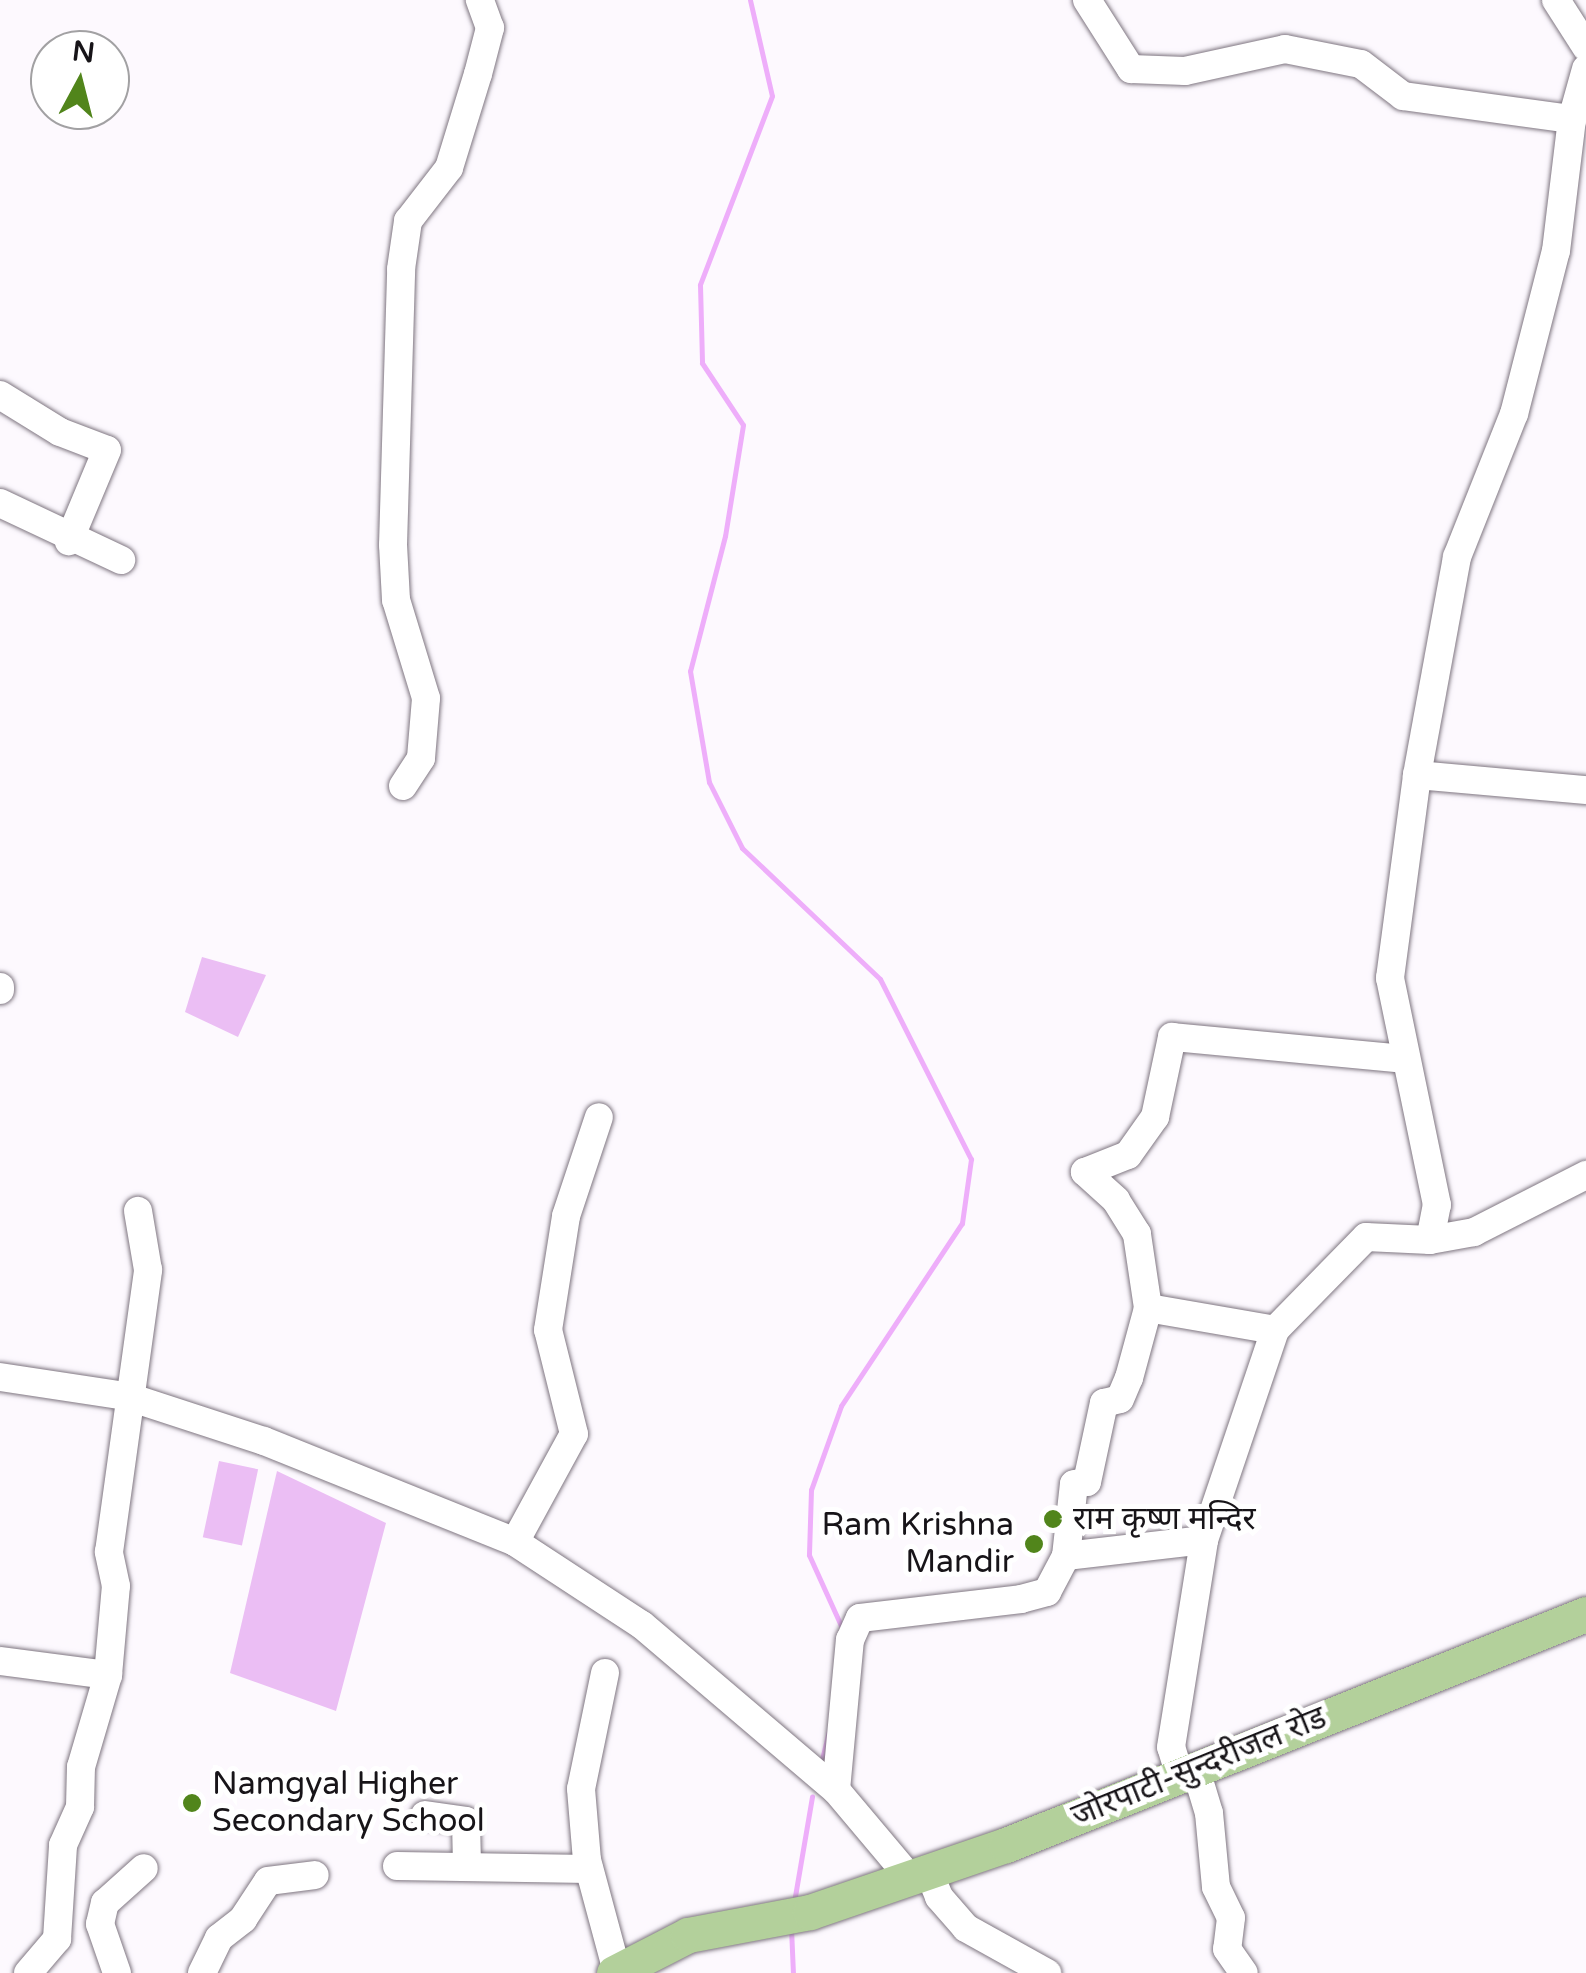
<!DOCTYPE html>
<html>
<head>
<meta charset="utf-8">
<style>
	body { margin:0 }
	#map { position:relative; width:1586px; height:1973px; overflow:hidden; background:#fdf9fe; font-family:"Varela Round","Noto Sans Devanagari",sans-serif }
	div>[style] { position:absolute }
	.green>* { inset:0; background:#ebbef4; transform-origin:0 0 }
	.stream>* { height:5px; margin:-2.5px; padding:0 2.5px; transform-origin:2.5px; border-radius:2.5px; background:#eeaefa }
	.roads { filter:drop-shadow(0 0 2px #7f7681) drop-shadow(0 0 2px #7f7681) }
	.minor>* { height:28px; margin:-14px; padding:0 14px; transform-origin:14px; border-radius:14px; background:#fff }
	.major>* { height:35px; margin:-17.5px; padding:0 17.5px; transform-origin:17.5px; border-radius:17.5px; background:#b3d09b }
	.dots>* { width:28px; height:28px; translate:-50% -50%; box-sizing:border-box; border:5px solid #fff; border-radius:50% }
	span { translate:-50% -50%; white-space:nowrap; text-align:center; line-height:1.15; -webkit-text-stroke:10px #fff; paint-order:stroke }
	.poi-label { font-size:32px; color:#171418 }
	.left { translate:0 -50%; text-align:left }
	.right { translate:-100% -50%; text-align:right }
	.street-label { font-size:32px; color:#171418 }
	.north { position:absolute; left:30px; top:30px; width:100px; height:100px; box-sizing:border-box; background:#fff; border:2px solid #a2a1a3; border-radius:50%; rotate:7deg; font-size:28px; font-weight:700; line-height:40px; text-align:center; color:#171418 }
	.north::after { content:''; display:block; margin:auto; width:35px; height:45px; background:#51851b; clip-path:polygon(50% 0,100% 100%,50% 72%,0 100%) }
</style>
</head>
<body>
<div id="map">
	<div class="green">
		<i style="clip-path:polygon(202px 957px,266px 975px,238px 1037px,185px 1012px)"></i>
		<i style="left:219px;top:1461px;width:40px;height:78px;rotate:12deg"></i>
		<i style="clip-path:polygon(277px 1471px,386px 1523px,336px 1711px,230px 1673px)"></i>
	</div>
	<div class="stream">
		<i style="left:750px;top:0;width:98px;rotate:77.1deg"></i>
		<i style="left:772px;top:96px;width:202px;rotate:110.9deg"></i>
		<i style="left:700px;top:285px;width:78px;rotate:88.5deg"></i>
		<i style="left:702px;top:363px;width:74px;rotate:56.5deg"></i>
		<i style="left:743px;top:425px;width:112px;rotate:99.2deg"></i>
		<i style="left:725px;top:536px;width:139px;rotate:104.5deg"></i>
		<i style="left:690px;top:671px;width:113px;rotate:80.3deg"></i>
		<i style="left:709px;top:782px;width:74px;rotate:63.4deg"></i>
		<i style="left:742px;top:848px;width:190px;rotate:43.5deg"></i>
		<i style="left:880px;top:979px;width:202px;rotate:63.2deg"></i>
		<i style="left:971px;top:1159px;width:65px;rotate:98deg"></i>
		<i style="left:962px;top:1223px;width:219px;rotate:123.5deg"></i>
		<i style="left:841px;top:1406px;width:89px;rotate:109.7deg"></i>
		<i style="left:811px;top:1490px;width:65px;rotate:91.8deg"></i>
		<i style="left:809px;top:1555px;width:85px;rotate:65.6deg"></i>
		<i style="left:822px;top:1759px;width:29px;rotate:-76deg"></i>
		<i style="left:794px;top:1902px;width:107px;rotate:-80.3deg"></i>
		<i style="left:791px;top:1928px;width:45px;rotate:87.5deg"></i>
	</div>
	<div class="roads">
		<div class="minor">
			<i style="left:1087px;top:0;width:82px;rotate:57.5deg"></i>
			<i style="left:1131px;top:69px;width:54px;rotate:2.1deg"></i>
			<i style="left:1185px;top:71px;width:102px;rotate:-12.4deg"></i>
			<i style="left:1285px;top:49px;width:77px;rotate:11.2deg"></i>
			<i style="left:1361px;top:64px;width:53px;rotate:37.3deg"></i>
			<i style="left:1403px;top:96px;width:171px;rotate:7.8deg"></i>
			<i style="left:1556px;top:0;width:56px;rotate:57.4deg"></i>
			<i style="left:0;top:395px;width:70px;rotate:31.7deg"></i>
			<i style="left:60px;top:432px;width:50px;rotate:21deg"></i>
			<i style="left:107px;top:450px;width:99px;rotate:112.7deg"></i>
			<i style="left:0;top:503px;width:134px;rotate:25.2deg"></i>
			<i style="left:1417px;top:775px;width:170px;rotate:5.1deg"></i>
			<i style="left:403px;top:786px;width:33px;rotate:-57deg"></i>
			<i style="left:421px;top:758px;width:60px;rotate:-85.2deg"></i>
			<i style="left:426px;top:698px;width:102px;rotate:-107deg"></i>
			<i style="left:396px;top:600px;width:55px;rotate:-93.1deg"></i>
			<i style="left:393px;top:545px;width:276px;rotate:-88.3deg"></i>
			<i style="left:401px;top:269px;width:49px;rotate:-81.7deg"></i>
			<i style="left:408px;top:221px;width:67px;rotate:-52.3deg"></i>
			<i style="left:449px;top:168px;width:98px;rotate:-72.9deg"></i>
			<i style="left:478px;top:74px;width:48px;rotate:-75.4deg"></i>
			<i style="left:490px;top:28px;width:30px;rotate:-110deg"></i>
			<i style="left:0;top:987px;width:3px;rotate:90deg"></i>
			<i style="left:1430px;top:1240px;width:36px;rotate:-79deg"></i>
			<i style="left:1437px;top:1205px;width:232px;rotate:-101.7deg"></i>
			<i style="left:1390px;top:978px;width:205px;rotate:-82.4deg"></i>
			<i style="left:1417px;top:775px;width:222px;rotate:-79.6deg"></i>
			<i style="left:1457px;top:557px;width:154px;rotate:-68.3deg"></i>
			<i style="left:1514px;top:414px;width:168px;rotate:-75.6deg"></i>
			<i style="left:1556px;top:251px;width:133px;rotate:-83.1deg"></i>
			<i style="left:1572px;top:119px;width:52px;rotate:-74.4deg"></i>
			<i style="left:1148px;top:1308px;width:75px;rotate:-98.5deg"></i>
			<i style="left:1137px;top:1234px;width:40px;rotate:-122deg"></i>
			<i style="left:1116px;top:1200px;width:42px;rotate:-137.9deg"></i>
			<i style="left:1085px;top:1172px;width:46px;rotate:-21.6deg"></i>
			<i style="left:1128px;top:1155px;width:47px;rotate:-54.6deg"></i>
			<i style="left:1155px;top:1117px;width:82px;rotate:-78deg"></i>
			<i style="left:1172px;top:1037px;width:232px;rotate:5.4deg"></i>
			<i style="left:0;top:1377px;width:127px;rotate:8.6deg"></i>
			<i style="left:126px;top:1396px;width:145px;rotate:18.1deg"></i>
			<i style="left:264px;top:1441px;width:271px;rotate:21.9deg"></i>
			<i style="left:515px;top:1542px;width:152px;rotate:33.2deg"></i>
			<i style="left:642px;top:1625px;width:255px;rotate:40.4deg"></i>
			<i style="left:836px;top:1790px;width:115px;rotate:49.9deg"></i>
			<i style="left:515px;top:1542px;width:123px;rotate:-61.4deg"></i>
			<i style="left:574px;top:1434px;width:107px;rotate:-104deg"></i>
			<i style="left:548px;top:1330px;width:115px;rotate:-81deg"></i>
			<i style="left:566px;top:1216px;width:104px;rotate:-71.6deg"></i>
			<i style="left:1066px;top:1556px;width:72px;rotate:-83.7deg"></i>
			<i style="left:1074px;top:1484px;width:13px;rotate:-9deg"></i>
			<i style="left:1087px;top:1482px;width:81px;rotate:-77.9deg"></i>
			<i style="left:1104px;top:1403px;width:16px;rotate:-14deg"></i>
			<i style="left:1120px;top:1399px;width:23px;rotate:-67deg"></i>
			<i style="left:1129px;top:1378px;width:73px;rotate:-74.8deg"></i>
			<i style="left:1148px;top:1308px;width:129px;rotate:9.8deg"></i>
			<i style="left:0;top:1661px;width:109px;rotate:7.4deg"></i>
			<i style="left:605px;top:1673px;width:118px;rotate:101.7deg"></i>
			<i style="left:581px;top:1789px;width:71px;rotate:85.2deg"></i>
			<i style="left:587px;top:1860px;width:115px;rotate:74.9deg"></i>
			<i style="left:1196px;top:1770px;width:45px;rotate:73.2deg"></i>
			<i style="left:1209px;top:1813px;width:74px;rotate:84.6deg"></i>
			<i style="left:1216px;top:1887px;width:34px;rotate:64deg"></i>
			<i style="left:1231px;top:1918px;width:31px;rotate:97deg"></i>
			<i style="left:1227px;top:1949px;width:29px;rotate:55deg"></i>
			<i style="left:1180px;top:1776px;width:30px;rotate:-107deg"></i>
			<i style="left:1171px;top:1747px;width:210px;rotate:-80.9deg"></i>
			<i style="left:1204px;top:1540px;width:222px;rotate:-71.3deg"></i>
			<i style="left:1275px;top:1330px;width:130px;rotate:-45.6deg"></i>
			<i style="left:1366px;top:1237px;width:64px;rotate:2.7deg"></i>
			<i style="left:1430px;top:1240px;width:45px;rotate:-10.3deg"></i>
			<i style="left:1474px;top:1232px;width:126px;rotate:-27deg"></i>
			<i style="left:836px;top:1790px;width:151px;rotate:-84.7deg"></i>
			<i style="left:850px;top:1640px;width:24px;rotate:-66deg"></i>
			<i style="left:860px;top:1618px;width:162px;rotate:-6.7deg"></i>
			<i style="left:1021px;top:1599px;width:27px;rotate:-15deg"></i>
			<i style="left:1047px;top:1592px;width:41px;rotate:-62.2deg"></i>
			<i style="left:1066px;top:1556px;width:139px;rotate:-6.6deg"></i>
			<i style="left:425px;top:1815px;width:41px;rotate:8.3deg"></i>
			<i style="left:466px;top:1821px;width:45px;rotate:88.7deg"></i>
			<i style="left:397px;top:1866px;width:192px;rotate:0.9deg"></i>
			<i style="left:929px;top:1872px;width:27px;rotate:68deg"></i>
			<i style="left:939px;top:1897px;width:41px;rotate:48.9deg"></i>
			<i style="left:966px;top:1928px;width:93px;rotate:29.1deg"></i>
			<i style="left:28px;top:1973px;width:45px;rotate:-49.5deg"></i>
			<i style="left:57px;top:1939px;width:94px;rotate:-86.3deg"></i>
			<i style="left:63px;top:1845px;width:42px;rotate:-65.9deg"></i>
			<i style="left:80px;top:1807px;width:40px;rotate:-88.6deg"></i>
			<i style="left:81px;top:1767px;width:96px;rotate:-73.6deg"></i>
			<i style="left:108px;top:1675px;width:89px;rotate:-84.9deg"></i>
			<i style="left:116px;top:1586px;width:35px;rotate:-102deg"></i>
			<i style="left:109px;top:1552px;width:285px;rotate:-82.1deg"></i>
			<i style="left:148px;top:1270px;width:60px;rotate:-99.6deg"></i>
			<i style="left:117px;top:1973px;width:52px;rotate:-109.1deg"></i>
			<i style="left:100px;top:1924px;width:22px;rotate:-77deg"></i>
			<i style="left:105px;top:1903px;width:52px;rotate:-41.9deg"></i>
			<i style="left:202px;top:1973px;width:39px;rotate:-64deg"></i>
			<i style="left:219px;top:1938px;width:31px;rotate:-38deg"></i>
			<i style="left:243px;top:1919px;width:45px;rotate:-56.7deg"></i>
			<i style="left:268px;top:1881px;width:47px;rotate:-7.3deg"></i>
		</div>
		<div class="major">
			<i style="left:614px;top:1973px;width:83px;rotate:-27.2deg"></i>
			<i style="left:688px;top:1935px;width:124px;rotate:-10.7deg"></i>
			<i style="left:810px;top:1912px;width:207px;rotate:-18.9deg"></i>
			<i style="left:1006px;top:1845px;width:624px;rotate:-21.72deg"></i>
		</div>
	</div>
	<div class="dots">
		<i style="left:1053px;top:1519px;background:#51851b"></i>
		<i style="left:1034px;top:1544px;background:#51851b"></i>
		<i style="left:192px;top:1803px;background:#51851b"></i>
	</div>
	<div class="poi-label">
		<span class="left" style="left:1073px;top:1519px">राम कृष्ण मन्दिर</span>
		<span class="right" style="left:1014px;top:1544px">Ram Krishna<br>Mandir</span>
		<span class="left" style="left:212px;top:1803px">Namgyal Higher<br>Secondary School</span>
	</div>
	<div class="street-label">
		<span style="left:1199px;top:1767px;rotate:-22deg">जोरपाटी-सुन्दरीजल रोड</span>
	</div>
	<div class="north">N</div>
</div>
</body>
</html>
